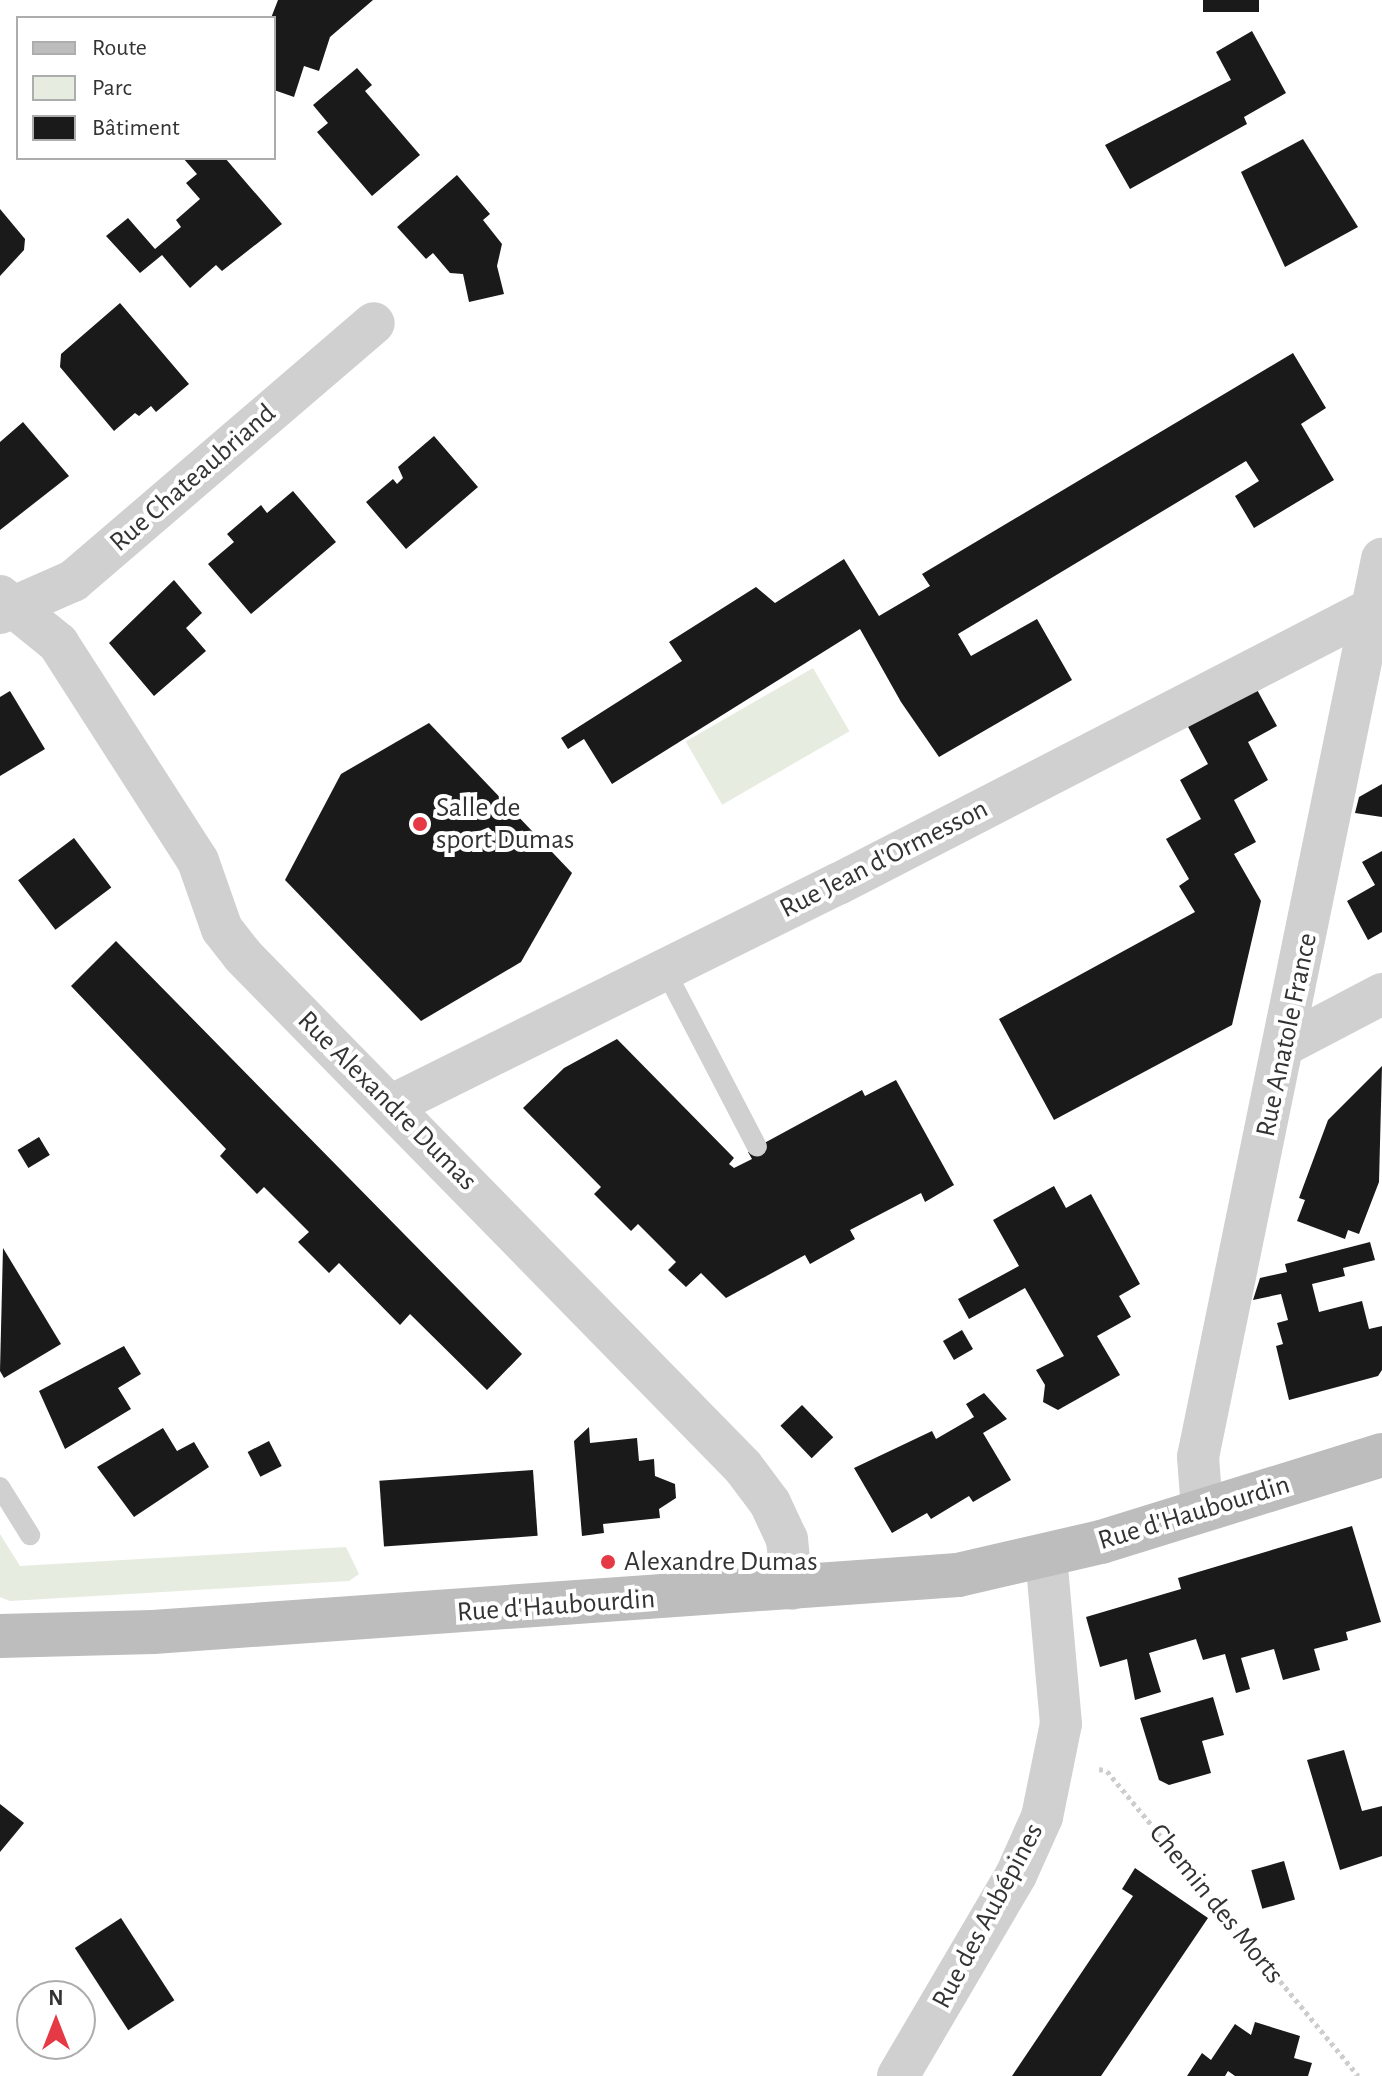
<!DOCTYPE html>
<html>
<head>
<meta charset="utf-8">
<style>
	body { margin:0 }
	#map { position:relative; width:1382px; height:2076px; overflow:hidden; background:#fff; font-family:"Alegreya Sans",sans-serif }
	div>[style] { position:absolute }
	.green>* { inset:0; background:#e6ecdf; transform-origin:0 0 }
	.building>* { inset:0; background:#1a1a1a; transform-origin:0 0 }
	.path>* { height:5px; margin-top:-2.5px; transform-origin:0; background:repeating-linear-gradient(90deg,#cdcdcd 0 4px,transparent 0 8px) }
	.service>* { height:20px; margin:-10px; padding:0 10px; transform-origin:10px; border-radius:10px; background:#d0d0d0 }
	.minor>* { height:42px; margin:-21px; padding:0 21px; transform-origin:21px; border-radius:21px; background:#d0d0d0 }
	.secondary>* { height:44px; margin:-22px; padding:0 22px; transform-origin:22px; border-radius:22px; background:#bdbdbd }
	.dots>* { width:22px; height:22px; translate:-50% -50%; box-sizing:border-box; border:4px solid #fff; border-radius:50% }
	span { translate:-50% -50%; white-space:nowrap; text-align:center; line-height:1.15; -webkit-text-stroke:8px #fff; paint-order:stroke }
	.street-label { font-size:28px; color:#333 }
	.poi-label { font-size:28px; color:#333 }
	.left { translate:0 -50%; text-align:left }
	.legend { position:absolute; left:16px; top:16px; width:260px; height:144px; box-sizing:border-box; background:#fff; border:2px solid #adadad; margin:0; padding:10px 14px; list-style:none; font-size:24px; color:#333 }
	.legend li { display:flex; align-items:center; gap:16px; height:40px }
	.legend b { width:40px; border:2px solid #adadad }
	.north { position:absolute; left:16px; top:1980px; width:80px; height:80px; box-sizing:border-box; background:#fff; border:2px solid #adadad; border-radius:50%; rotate:0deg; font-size:22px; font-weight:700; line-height:32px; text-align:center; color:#333 }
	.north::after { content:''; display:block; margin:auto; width:28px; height:36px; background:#e63946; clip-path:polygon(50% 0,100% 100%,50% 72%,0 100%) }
</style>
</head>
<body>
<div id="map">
	<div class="green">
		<i style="left:813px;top:668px;width:73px;height:147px;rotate:60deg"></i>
		<i style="clip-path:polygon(0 1534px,20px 1566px,346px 1547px,359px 1574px,349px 1581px,10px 1601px,0 1597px)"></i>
	</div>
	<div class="building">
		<i style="clip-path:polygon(278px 0,373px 0,330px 37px,319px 71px,304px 66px,294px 97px,274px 90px,271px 18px)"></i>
		<i style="left:1203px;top:0;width:56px;height:12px"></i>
		<i style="clip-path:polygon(1252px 31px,1286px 93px,1244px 117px,1247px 124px,1130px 189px,1105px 145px,1231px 80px,1216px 52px)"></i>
		<i style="clip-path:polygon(357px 68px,372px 85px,365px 91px,420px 155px,372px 196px,317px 132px,328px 123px,313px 105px)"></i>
		<i style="clip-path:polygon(1303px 139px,1358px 227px,1285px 267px,1241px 172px)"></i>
		<i style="clip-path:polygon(183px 158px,225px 158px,282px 224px,222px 271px,216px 265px,190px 288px,162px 255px,140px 273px,106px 236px,128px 218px,155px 249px,181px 227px,176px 220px,200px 199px,186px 183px,197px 174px)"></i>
		<i style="clip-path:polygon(457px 175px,490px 214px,483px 220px,502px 244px,497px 266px,504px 294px,469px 302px,463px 274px,450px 273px,433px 253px,426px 259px,397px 227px)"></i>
		<i style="clip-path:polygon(0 209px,25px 239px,24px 250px,0 276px)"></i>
		<i style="clip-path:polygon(120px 303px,189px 384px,156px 412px,151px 406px,139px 416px,135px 413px,114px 431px,60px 367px,61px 354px)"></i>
		<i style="clip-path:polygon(1293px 353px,1326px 408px,1301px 424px,1334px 480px,1254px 528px,1235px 496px,1259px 481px,1246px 461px,958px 634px,971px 656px,1037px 619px,1072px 680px,939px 757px,901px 702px,860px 629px,612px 784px,584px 739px,568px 749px,561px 738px,682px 661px,669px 642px,756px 587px,775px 603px,844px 559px,879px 616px,930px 586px,922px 574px)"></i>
		<i style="clip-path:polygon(23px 422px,69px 476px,0 530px,0 442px)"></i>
		<i style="clip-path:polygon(434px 436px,478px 487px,406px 549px,366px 502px,393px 479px,397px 484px,403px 478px,398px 467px)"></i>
		<i style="clip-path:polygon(293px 491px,336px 542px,251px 614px,208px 564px,234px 542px,227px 534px,261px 505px,267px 513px)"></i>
		<i style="clip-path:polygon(174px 580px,202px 613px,186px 628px,206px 651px,154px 696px,109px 643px)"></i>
		<i style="clip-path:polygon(1255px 686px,1277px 726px,1248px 742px,1268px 780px,1234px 800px,1256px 842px,1234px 854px,1261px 901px,1232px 1025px,1054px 1120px,999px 1019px,1195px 912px,1179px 886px,1189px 879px,1166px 839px,1201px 819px,1180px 780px,1208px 764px,1187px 725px)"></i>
		<i style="clip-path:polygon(10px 691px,45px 749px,0 776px,0 697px)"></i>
		<i style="clip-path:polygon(429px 723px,572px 873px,521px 962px,421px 1021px,285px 880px,341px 774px)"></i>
		<i style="clip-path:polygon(1382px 784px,1382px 817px,1355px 813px,1359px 797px)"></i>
		<i style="left:74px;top:838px;width:62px;height:70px;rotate:53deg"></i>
		<i style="clip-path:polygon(1382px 851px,1382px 932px,1368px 940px,1347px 901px,1375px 885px,1362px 862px)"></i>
		<i style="clip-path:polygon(116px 941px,522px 1354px,487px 1390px,410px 1314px,400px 1325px,339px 1263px,329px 1273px,298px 1242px,309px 1232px,264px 1187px,257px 1194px,220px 1156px,226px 1149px,71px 986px)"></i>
		<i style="clip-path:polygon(617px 1039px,734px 1158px,729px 1164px,734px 1168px,752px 1159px,748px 1152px,757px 1147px,862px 1090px,865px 1096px,896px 1080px,954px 1185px,925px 1202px,921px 1193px,850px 1230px,855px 1239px,810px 1264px,805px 1255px,726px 1298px,701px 1273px,686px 1287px,668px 1270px,676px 1262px,638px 1224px,631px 1231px,594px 1194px,601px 1187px,523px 1108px,564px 1068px)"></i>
		<i style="clip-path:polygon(1382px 1066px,1379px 1182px,1359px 1234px,1348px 1230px,1345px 1239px,1297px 1221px,1305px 1200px,1299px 1198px,1328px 1120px)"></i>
		<i style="left:39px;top:1137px;width:21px;height:25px;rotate:59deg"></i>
		<i style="clip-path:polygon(1054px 1186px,1066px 1208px,1091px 1194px,1140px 1284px,1119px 1296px,1131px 1317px,1097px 1336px,1120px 1375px,1058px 1410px,1043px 1402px,1045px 1385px,1036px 1370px,1064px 1356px,1025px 1288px,969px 1319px,958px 1299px,1019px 1266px,993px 1220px)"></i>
		<i style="clip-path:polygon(1370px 1242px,1375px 1260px,1343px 1268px,1345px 1276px,1312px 1284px,1319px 1312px,1362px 1301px,1369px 1329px,1382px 1326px,1382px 1370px,1378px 1376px,1289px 1400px,1276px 1346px,1283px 1344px,1277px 1323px,1288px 1320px,1281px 1294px,1253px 1300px,1260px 1278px,1287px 1272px,1285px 1264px)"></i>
		<i style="clip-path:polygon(3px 1248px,61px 1344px,4px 1378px,0 1371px)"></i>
		<i style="left:962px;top:1330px;width:22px;height:22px;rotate:60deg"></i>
		<i style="clip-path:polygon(124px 1346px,141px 1374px,118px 1388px,131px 1409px,65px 1449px,39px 1391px)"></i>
		<i style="clip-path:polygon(984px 1393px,1007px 1419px,983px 1433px,1011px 1480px,973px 1502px,969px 1496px,931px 1519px,927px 1513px,892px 1533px,854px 1468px,932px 1431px,936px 1439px,974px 1417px,966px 1404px)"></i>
		<i style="left:802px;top:1405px;width:45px;height:30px;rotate:46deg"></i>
		<i style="clip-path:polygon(589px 1427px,590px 1443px,637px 1438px,639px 1461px,654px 1459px,655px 1476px,675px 1484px,676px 1498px,659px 1509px,660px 1518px,603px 1524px,604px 1533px,582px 1536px,574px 1441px)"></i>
		<i style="clip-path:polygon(163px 1428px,177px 1451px,194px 1442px,209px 1467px,134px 1517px,97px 1467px)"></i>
		<i style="left:269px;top:1441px;width:28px;height:24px;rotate:63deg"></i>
		<i style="left:533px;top:1470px;width:66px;height:154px;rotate:86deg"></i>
		<i style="clip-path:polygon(1352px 1526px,1381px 1622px,1346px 1632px,1348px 1640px,1314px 1649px,1320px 1670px,1283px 1680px,1274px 1649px,1241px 1658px,1250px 1689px,1236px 1693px,1225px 1654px,1203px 1660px,1196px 1639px,1149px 1653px,1161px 1692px,1135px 1700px,1127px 1659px,1100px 1667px,1086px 1617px,1181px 1589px,1178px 1578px)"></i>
		<i style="clip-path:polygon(1213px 1697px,1224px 1735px,1202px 1741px,1211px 1773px,1169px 1785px,1159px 1780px,1140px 1718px)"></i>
		<i style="clip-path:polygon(1344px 1750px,1362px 1811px,1382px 1806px,1382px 1856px,1340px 1870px,1307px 1760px)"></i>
		<i style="clip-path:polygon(0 1804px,24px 1823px,0 1852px)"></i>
		<i style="left:1284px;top:1861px;width:40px;height:34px;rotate:74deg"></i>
		<i style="clip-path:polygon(1135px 1868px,1208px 1918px,1101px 2076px,1012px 2076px,1133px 1896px,1122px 1889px)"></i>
		<i style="left:121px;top:1918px;width:98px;height:55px;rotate:57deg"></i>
		<i style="clip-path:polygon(1255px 2022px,1300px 2036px,1294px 2058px,1312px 2063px,1308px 2076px,1235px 2076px,1228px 2071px,1225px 2076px,1187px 2076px,1202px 2053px,1211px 2060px,1235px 2024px,1251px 2035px)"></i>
	</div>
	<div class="path">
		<i style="left:1099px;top:1769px;width:8px;rotate:14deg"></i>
		<i style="left:1107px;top:1771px;width:395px;rotate:50.5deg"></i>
	</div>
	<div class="service">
		<i style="left:665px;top:970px;width:199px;rotate:62.5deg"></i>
		<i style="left:0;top:1487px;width:57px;rotate:58deg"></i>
	</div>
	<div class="minor">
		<i style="left:0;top:596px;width:75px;rotate:39deg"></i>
		<i style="left:58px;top:643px;width:259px;rotate:57.3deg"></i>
		<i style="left:198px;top:861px;width:72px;rotate:70.6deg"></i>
		<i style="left:222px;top:929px;width:34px;rotate:52deg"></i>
		<i style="left:243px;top:956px;width:715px;rotate:45.62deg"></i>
		<i style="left:743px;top:1467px;width:45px;rotate:53.1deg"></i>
		<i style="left:770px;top:1503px;width:40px;rotate:65deg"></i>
		<i style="left:787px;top:1539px;width:50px;rotate:84.3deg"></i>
		<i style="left:0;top:613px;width:80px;rotate:-23.7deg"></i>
		<i style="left:73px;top:581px;width:396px;rotate:-40.6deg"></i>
		<i style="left:1285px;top:1045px;width:110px;rotate:-27.7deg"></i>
		<i style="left:392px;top:1105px;width:498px;rotate:-26.4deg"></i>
		<i style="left:838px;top:884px;width:602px;rotate:-27.29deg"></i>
		<i style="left:1202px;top:1511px;width:54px;rotate:-94.2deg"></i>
		<i style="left:1198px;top:1457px;width:917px;rotate:-78.42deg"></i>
		<i style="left:898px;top:2076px;width:233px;rotate:-59.6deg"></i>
		<i style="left:1016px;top:1875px;width:64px;rotate:-65.9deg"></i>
		<i style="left:1042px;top:1817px;width:95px;rotate:-78.5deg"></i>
		<i style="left:1061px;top:1724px;width:168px;rotate:-95.1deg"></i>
	</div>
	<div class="secondary">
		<i style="left:0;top:1636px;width:153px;rotate:-1.5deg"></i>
		<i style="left:153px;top:1632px;width:807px;rotate:-4.05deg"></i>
		<i style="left:958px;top:1575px;width:147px;rotate:-13deg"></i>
		<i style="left:1101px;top:1542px;width:294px;rotate:-17.2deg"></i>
	</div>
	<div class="dots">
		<i style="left:420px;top:824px;background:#e63946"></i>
		<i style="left:608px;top:1562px;background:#e63946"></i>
	</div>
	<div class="street-label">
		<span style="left:193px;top:478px;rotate:-41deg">Rue Chateaubriand</span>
		<span style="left:884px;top:859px;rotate:-27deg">Rue Jean d'Ormesson</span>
		<span style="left:1287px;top:1035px;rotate:-78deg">Rue Anatole France</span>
		<span style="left:387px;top:1101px;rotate:45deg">Rue Alexandre Dumas</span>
		<span style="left:1194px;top:1513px;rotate:-17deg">Rue d'Haubourdin</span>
		<span style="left:556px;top:1606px;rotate:-4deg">Rue d'Haubourdin</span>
		<span style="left:1216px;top:1904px;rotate:51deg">Chemin des Morts</span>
		<span style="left:988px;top:1916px;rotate:-62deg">Rue des Aubépines</span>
	</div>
	<div class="poi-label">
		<span class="left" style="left:436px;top:824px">Salle de<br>sport Dumas</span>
		<span class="left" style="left:624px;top:1562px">Alexandre Dumas</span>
	</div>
	<ul class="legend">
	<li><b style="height:10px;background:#bdbdbd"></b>Route</li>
	<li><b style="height:22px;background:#e6ecdf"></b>Parc</li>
	<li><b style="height:22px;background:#1a1a1a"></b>Bâtiment</li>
	</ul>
	<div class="north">N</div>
</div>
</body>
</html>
